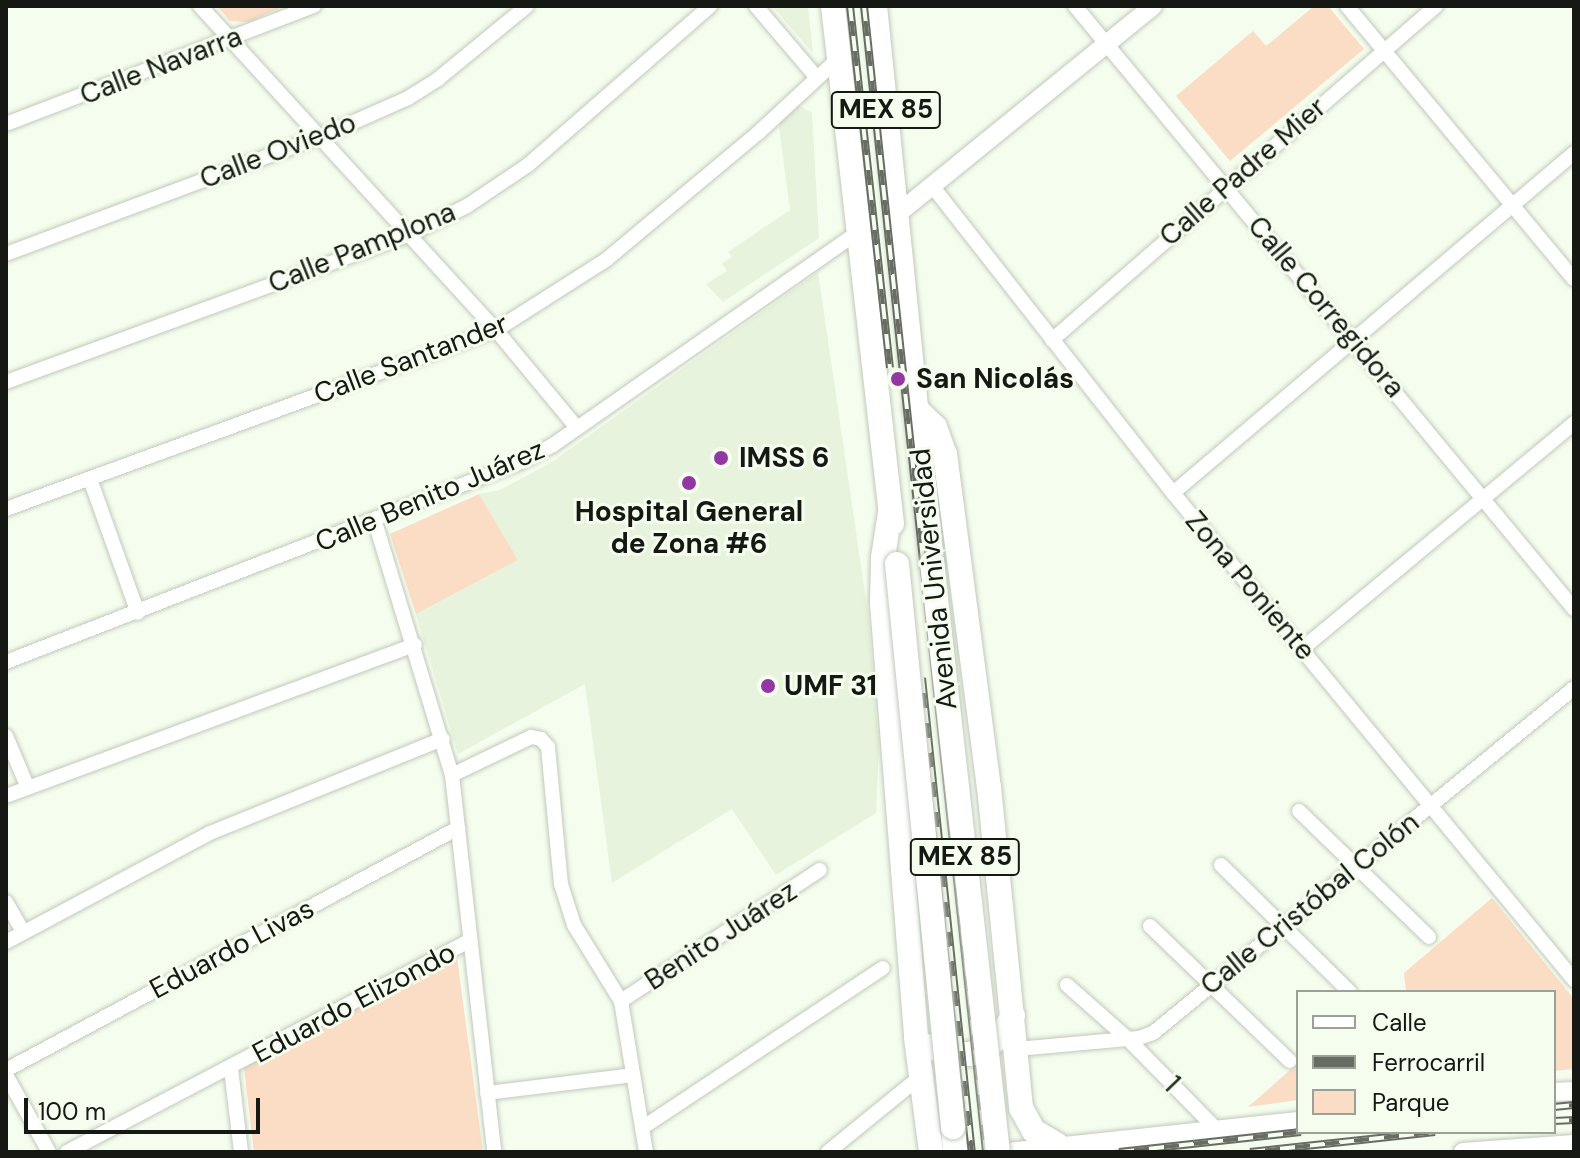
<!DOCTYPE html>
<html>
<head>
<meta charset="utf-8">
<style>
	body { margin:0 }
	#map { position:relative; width:1580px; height:1158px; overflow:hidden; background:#f5fdee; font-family:"DM Sans",sans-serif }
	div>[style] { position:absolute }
	.built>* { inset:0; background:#e7f3dd }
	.green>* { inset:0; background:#faddc4 }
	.roads { filter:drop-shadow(0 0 2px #c1c9bb) drop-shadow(0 0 2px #c1c9bb) }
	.street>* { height:14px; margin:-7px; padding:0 7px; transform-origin:7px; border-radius:7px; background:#fff }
	.secondary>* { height:18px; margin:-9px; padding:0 9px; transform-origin:9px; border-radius:9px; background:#fff }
	.highway>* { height:24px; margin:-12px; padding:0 12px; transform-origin:12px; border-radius:12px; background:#fff }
	.rail>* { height:8px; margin-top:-4px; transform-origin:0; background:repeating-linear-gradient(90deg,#f5fdee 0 15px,#686d64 0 30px); box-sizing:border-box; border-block:2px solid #686d64 }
	.bridges { filter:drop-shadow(0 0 2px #c1c9bb) drop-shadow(0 0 2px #c1c9bb) }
	.highway-bridge>* { height:24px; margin:-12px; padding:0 12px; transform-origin:12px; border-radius:12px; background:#fff }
	.dots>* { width:22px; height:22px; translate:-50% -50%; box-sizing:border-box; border:4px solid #f5fdee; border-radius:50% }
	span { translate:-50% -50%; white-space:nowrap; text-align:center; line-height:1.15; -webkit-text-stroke:6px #f5fdee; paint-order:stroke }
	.shield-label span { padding:2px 6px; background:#f5fdee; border:2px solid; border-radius:6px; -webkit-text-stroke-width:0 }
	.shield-label { font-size:26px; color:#151813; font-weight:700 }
	.street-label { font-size:28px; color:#151813 }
	.poi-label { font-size:28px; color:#151813; font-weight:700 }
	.left { translate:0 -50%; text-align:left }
	.frame { position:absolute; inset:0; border:8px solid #151813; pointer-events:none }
	.legend { position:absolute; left:1296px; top:990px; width:260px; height:144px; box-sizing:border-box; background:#f5fdee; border:2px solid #9ba196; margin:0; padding:10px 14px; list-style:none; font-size:24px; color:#151813 }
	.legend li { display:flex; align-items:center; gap:16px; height:40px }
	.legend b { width:40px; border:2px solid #9ba196 }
	.scale { position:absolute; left:24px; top:1098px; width:236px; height:36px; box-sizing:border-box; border:4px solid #151813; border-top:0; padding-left:10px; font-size:24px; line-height:28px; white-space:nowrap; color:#151813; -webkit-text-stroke:6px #f5fdee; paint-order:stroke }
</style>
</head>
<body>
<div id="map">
	<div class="built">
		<i style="clip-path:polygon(772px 6px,808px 6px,813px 53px)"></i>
		<i style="clip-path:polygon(796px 104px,812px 113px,819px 238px,723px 302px,706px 284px,727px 271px,722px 263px,732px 257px,728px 252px,790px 210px,778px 119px)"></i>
		<i style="clip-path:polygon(818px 272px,868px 614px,879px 746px,876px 813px,776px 875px,732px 809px,612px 883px,585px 684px,458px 754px,416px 614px,518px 560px,479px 494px,500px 490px,552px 462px)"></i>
	</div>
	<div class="green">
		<i style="clip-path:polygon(217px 6px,284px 6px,249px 22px,230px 21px)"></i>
		<i style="clip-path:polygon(1314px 6px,1328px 6px,1364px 49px,1230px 161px,1176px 96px,1253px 31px,1266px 46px)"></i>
		<i style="clip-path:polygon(479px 494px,518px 560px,416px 614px,390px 534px)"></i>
		<i style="clip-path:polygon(1492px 898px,1574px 999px,1574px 1069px,1554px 1071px,1554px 992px,1406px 992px,1404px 973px)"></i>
		<i style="clip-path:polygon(456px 950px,483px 1152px,254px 1152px,244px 1068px)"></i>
		<i style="clip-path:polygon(1298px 1063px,1298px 1100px,1248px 1107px)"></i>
	</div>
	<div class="roads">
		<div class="street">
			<i style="left:200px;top:6px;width:439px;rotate:47.6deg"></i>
			<i style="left:496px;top:330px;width:127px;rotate:50.4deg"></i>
			<i style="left:756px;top:6px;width:94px;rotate:49.7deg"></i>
			<i style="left:1075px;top:6px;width:783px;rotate:50.39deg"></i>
			<i style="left:1347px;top:6px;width:355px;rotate:50.3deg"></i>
			<i style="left:6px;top:124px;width:330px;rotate:-21deg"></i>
			<i style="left:933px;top:187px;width:389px;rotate:51.9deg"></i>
			<i style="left:1173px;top:493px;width:631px;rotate:50.53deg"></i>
			<i style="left:6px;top:254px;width:337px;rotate:-20.5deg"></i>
			<i style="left:322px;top:136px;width:94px;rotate:-23.8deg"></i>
			<i style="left:408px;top:98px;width:36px;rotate:-32deg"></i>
			<i style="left:438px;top:79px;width:115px;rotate:-39.4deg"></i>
			<i style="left:1052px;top:340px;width:509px;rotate:-41.02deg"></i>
			<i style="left:6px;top:382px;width:428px;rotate:-20.1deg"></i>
			<i style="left:408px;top:235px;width:66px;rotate:-26.2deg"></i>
			<i style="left:467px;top:206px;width:73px;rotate:-33.9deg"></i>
			<i style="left:528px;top:165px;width:242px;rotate:-41.1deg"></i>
			<i style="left:90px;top:479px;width:142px;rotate:70.3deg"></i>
			<i style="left:1173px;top:493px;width:526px;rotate:-40.29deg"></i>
			<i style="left:6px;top:509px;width:522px;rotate:-20.07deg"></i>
			<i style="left:496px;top:330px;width:130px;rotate:-32.5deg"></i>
			<i style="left:606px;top:260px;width:198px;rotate:-39.9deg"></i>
			<i style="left:758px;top:133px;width:110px;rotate:-42.8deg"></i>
			<i style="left:375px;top:522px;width:264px;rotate:73.1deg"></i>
			<i style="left:452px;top:775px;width:379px;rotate:83.6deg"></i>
			<i style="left:1302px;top:649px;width:354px;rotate:-39.7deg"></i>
			<i style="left:6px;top:662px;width:552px;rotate:-21.22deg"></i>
			<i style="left:521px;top:462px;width:36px;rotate:-28deg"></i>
			<i style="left:553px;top:445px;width:371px;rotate:-34.9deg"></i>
			<i style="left:6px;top:736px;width:56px;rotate:67.1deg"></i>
			<i style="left:452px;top:775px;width:88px;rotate:-25.7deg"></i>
			<i style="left:531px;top:737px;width:10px;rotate:11deg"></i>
			<i style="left:541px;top:739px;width:11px;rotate:49deg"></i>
			<i style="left:548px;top:747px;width:138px;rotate:84.6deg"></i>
			<i style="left:561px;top:884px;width:43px;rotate:72.4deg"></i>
			<i style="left:574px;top:925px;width:89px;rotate:58.3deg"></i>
			<i style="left:621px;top:1001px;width:153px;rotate:80.6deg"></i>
			<i style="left:6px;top:796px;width:436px;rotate:-20.3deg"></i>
			<i style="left:1299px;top:811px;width:181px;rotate:44.1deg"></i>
			<i style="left:1221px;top:865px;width:181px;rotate:44.6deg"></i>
			<i style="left:6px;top:902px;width:34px;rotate:60deg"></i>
			<i style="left:1150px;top:926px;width:194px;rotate:44deg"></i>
			<i style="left:6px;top:942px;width:231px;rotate:-28.1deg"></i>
			<i style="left:210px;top:833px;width:251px;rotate:-22deg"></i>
			<i style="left:1067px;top:985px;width:80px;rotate:41.5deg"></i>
			<i style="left:1127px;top:1038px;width:129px;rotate:45.6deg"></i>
			<i style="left:621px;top:1001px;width:238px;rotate:-33.4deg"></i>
			<i style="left:1017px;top:1049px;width:122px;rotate:-5.2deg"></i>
			<i style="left:1139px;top:1038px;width:15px;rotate:-20deg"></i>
			<i style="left:1153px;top:1033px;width:544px;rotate:-39.33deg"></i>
			<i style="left:231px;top:1069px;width:84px;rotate:83.1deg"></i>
			<i style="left:6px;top:1070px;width:513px;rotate:-28.16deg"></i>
			<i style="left:6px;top:1075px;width:88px;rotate:60.8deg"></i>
			<i style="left:487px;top:1093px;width:147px;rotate:-7deg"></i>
			<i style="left:642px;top:1128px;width:289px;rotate:-33.6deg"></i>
			<i style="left:67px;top:1152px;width:454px;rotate:-27.7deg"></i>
			<i style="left:828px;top:1152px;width:119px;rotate:-39.2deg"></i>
		</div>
		<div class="secondary">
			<i style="left:896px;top:215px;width:331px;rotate:-39.1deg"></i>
			<i style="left:1554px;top:1092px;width:20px;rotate:-3deg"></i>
			<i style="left:1008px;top:1152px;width:292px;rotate:-6.1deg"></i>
			<i style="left:1463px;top:1152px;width:111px;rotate:-4.1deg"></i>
		</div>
		<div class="highway">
			<i style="left:833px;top:6px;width:521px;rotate:83.5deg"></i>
			<i style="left:875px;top:6px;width:560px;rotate:84.16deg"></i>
			<i style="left:915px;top:408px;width:28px;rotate:44deg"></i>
			<i style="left:935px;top:427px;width:29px;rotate:70deg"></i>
			<i style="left:945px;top:454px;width:336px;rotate:82.5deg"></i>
			<i style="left:989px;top:787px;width:323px;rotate:84.3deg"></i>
			<i style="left:1021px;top:1108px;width:26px;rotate:61deg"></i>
			<i style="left:1034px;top:1131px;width:27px;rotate:31deg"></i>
			<i style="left:890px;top:512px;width:47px;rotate:98.7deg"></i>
			<i style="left:883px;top:558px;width:45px;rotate:91.3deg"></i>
			<i style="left:882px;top:603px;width:436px;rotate:85.5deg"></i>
			<i style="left:916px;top:1038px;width:115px;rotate:82.5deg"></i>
			<i style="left:928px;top:1046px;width:24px;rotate:19deg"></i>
			<i style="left:951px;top:1054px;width:19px"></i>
			<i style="left:970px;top:1054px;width:21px;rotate:-23deg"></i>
			<i style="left:989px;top:1046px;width:19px;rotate:-43deg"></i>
			<i style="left:1003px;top:1033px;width:20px;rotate:-60deg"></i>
			<i style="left:953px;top:1127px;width:25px;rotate:85deg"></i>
		</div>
	</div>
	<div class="rail">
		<i style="left:850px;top:6px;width:364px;rotate:83.7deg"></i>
		<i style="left:864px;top:6px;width:1152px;rotate:83.92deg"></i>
		<i style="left:922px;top:678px;width:477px;rotate:84deg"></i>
		<i style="left:1554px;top:1107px;width:20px;rotate:-6deg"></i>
		<i style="left:1554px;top:1121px;width:20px;rotate:-3deg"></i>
		<i style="left:1119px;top:1152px;width:183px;rotate:-6.3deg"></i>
		<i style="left:1250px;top:1152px;width:186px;rotate:-6.2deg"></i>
	</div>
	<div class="bridges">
		<div class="highway-bridge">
			<i style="left:932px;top:563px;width:593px;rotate:83.61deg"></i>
			<i style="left:897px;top:564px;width:566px;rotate:84.32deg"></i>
		</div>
	</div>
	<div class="dots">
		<i style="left:898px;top:379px;background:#9338a3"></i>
		<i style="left:721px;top:458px;background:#9338a3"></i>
		<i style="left:689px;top:483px;background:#9338a3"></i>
		<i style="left:768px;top:686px;background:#9338a3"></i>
	</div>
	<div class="shield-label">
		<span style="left:886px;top:110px">MEX 85</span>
		<span style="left:965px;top:857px">MEX 85</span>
	</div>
	<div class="street-label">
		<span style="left:161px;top:66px;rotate:-21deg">Calle Navarra</span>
		<span style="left:278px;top:151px;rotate:-21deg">Calle Oviedo</span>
		<span style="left:1243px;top:172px;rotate:-41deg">Calle Padre Mier</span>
		<span style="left:362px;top:248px;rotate:-22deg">Calle Pamplona</span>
		<span style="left:1326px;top:307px;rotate:50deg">Calle Corregidora</span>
		<span style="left:411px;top:359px;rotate:-21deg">Calle Santander</span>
		<span style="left:430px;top:496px;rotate:-23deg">Calle Benito Juárez</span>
		<span style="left:934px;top:579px;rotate:-96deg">Avenida Universidad</span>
		<span style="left:1250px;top:586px;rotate:50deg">Zona Poniente</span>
		<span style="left:1310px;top:904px;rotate:-39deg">Calle Cristóbal Colón</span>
		<span style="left:721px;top:936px;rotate:-33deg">Benito Juárez</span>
		<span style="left:232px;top:949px;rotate:-28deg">Eduardo Livas</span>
		<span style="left:354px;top:1003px;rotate:-28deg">Eduardo Elizondo</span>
		<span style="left:1172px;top:1084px;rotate:46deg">1</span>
	</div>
	<div class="poi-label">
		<span class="left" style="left:916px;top:379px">San Nicolás</span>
		<span class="left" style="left:739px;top:458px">IMSS 6</span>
		<span style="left:689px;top:528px">Hospital General<br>de Zona #6</span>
		<span class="left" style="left:784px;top:686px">UMF 31</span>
	</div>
	<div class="frame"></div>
	<ul class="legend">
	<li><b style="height:10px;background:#fff"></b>Calle</li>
	<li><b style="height:10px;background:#686d64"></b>Ferrocarril</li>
	<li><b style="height:22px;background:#faddc4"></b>Parque</li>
	</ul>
	<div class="scale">100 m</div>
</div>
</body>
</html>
